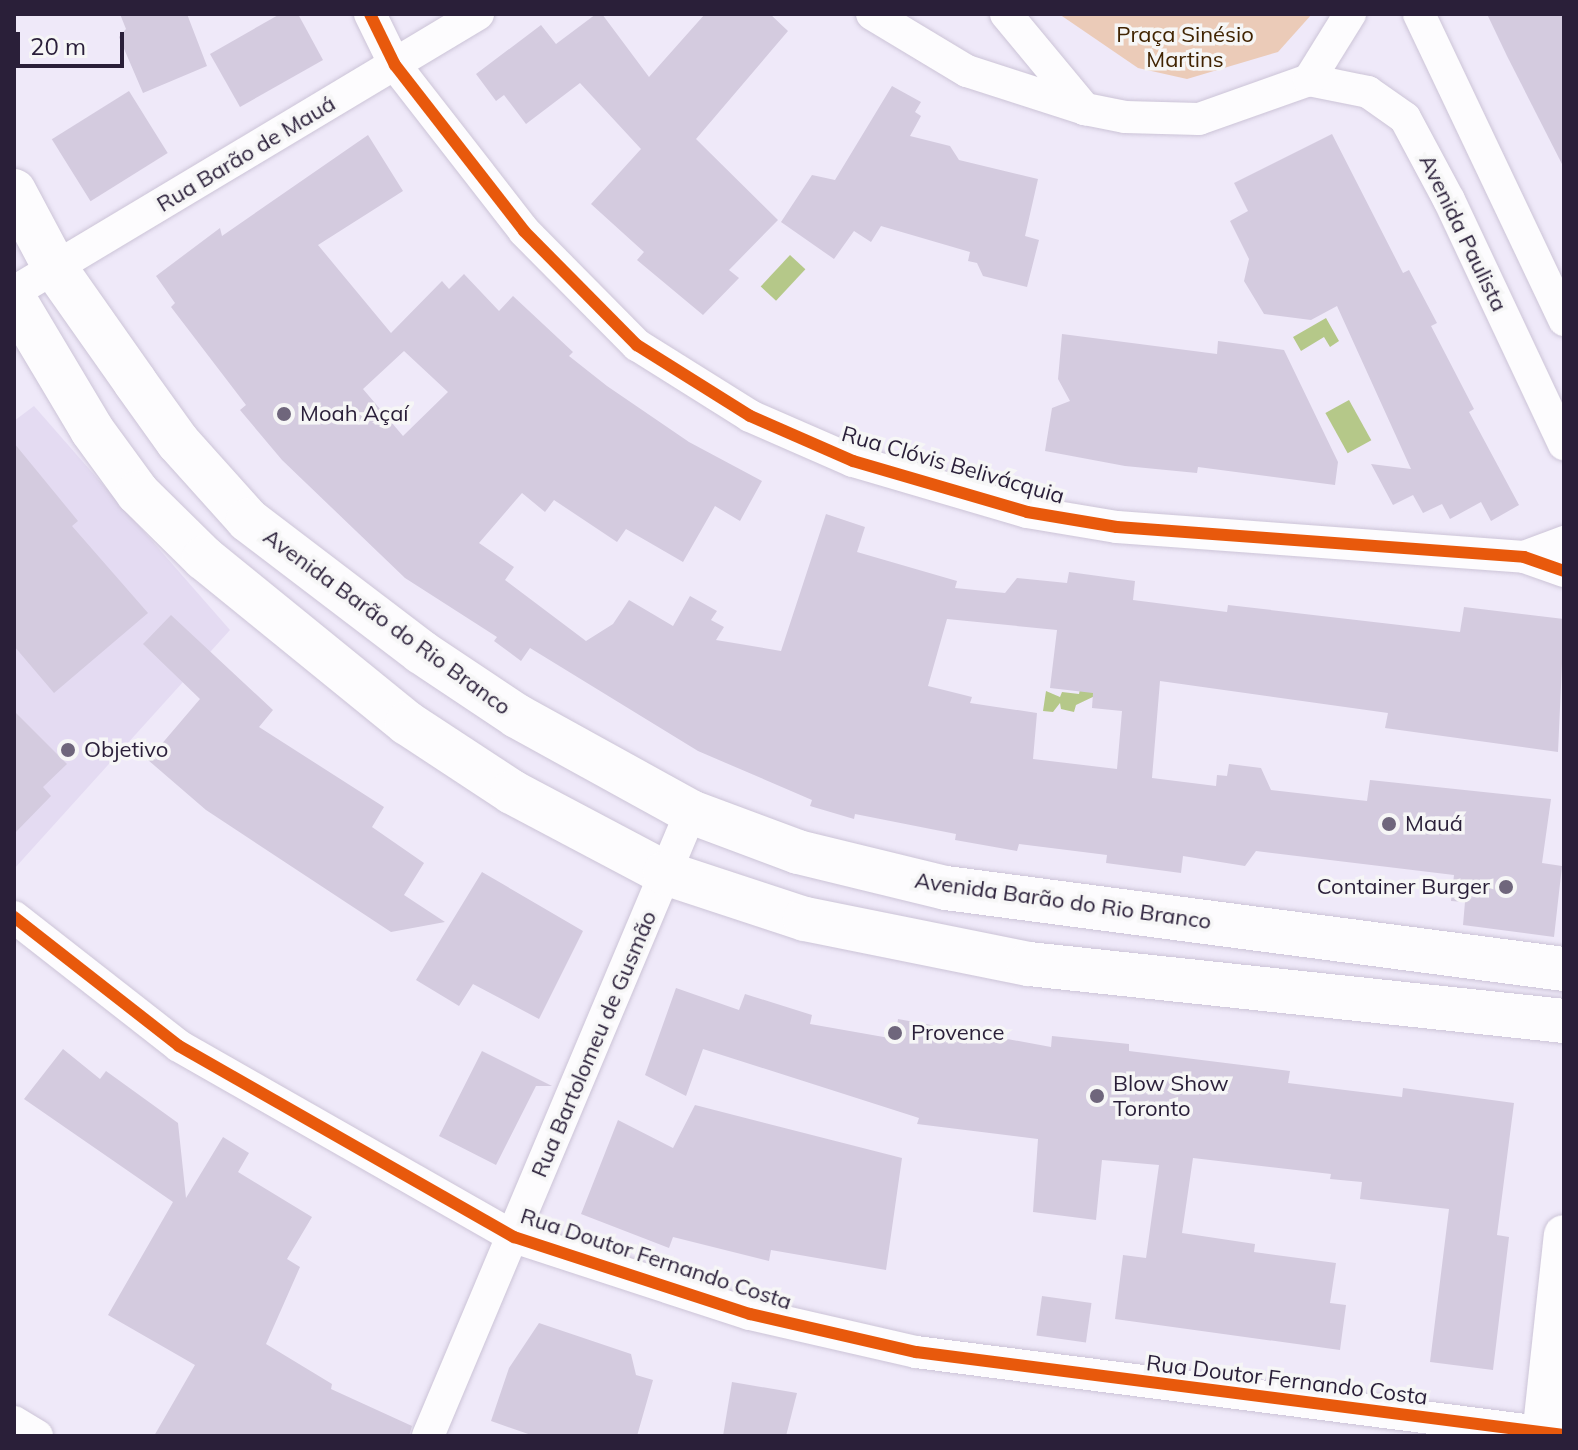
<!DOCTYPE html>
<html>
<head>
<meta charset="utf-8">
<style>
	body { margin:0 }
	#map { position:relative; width:1578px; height:1450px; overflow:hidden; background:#efe9f9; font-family:Mulish,sans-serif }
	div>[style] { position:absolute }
	.built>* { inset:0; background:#e4dbf2 }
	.green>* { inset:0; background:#ebcbb8 }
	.water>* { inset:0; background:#b5c889; transform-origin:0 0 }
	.building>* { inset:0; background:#d4cbdf; transform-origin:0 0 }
	.roads { filter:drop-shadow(0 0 2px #ccc4d7) drop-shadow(0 0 2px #ccc4d7) }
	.minor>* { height:32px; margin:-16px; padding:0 16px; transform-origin:16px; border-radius:16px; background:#fdfcfe }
	.tertiary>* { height:40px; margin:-20px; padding:0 20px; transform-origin:20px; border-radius:20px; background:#fdfcfe }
	.secondary>* { height:44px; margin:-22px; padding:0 22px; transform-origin:22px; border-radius:22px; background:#fdfcfe }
	.cycleway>* { height:12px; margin:-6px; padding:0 6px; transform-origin:6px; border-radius:6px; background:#e8590c }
	.dots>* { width:22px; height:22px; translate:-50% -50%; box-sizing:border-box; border:4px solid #f6f6f6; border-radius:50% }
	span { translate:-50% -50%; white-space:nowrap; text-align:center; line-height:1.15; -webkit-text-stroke:7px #f6f6f6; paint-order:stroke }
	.park-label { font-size:22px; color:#412402 }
	.street-label { font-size:22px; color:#2a1f39 }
	.poi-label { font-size:22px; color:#2a1f39 }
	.left { translate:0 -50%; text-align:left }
	.right { translate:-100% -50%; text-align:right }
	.frame { position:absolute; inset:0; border:16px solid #2a1f39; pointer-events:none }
	.scale { position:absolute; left:16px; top:32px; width:108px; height:36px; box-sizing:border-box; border:4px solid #2a1f39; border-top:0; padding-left:10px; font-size:24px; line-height:28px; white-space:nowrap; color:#2a1f39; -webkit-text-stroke:6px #f6f6f6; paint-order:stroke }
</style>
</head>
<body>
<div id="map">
	<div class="built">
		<i style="clip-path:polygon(34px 406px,230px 630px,14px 869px,14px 421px)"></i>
	</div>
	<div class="green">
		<i style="clip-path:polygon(1059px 14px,1312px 14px,1278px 52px,1187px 79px,1138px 68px)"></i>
	</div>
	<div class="water">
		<i style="left:790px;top:255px;width:21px;height:43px;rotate:43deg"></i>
		<i style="clip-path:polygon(1326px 318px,1339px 341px,1330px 347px,1324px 337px,1301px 351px,1293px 337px)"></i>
		<i style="left:1349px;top:400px;width:46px;height:27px;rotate:61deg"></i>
		<i style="clip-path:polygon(1080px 689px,1099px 694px,1076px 705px,1074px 712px,1061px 709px,1060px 703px,1053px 712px,1043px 711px,1046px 691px,1060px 697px,1062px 692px,1079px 694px)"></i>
	</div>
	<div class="building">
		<i style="clip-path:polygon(120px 14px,187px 14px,207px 66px,143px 93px,119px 37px,126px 29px)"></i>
		<i style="clip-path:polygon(280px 14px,298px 14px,323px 60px,240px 107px,210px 54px)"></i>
		<i style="clip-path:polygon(596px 14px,602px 14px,649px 77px,705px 14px,770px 14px,788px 31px,696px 139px,778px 220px,729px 270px,739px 278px,703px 315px,637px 260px,644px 252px,591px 204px,641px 149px,580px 83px,526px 124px,504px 95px,496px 101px,476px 74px,541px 25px,556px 44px)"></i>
		<i style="clip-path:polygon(1487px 14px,1564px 14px,1564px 168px,1507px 56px)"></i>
		<i style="clip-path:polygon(892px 86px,921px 102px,915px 112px,921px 116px,910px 136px,950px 146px,959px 160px,1038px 179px,1025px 236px,1039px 240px,1027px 287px,983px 276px,977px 263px,968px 261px,970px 252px,881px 226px,871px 242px,854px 231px,834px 259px,781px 222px,812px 175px,835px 180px)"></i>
		<i style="left:129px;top:91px;width:73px;height:91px;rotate:58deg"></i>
		<i style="clip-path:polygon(1332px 134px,1403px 273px,1409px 270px,1437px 323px,1431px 326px,1474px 409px,1469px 412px,1519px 505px,1491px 521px,1481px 502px,1450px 519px,1442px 504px,1423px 513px,1413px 495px,1393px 505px,1371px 464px,1411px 469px,1337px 306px,1311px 320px,1264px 314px,1244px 281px,1249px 259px,1230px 221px,1248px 211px,1234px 183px)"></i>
		<i style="clip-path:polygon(evenodd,368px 135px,403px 191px,318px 245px,391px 333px,442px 281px,449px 289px,464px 274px,499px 311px,513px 296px,573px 352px,569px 356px,607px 386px,689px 442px,762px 481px,740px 521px,715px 506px,683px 562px,626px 529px,617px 542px,554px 500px,545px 512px,522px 493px,479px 543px,514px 567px,505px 580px,586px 641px,613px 624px,629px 600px,673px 626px,690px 596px,717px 611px,711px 620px,724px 627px,716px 640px,781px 651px,826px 514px,865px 527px,857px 552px,957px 581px,955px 588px,1005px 593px,1017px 578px,1067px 583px,1069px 572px,1135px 581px,1133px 600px,1227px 612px,1228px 605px,1460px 632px,1464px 607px,1564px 619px,1558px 752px,1385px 728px,1388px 713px,1160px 681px,1152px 778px,1216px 786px,1217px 775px,1227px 776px,1229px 764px,1261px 768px,1271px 790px,1367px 801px,1370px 780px,1551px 799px,1542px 863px,1562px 866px,1554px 937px,1463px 925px,1465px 902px,1451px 901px,1454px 875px,1256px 851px,1245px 866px,1183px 856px,1181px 873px,1106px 863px,1107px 855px,1019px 844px,1017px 851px,955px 840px,956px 834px,855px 814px,854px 819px,810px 806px,812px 800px,698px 751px,530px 648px,521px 661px,494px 641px,497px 637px,405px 578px,282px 460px,240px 410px,246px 405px,171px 307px,175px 303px,156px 276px,220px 228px,222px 236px,368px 135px,404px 351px,448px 392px,403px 436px,363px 389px,404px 351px,368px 135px,947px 619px,1057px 630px,1050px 688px,1093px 693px,1092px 708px,1122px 711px,1117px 769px,1033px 759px,1037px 713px,970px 703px,972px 697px,928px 686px,947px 619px)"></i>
		<i style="clip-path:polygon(1062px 334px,1217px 354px,1218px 341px,1284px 350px,1338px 462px,1335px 485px,1198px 467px,1197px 473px,1125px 466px,1045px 451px,1052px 408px,1070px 401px,1058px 379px)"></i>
		<i style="clip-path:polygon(14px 443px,78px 521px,72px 526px,148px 613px,54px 693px,14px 646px)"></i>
		<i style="clip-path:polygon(171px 615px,273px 710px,259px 727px,384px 807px,372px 827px,424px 863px,404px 895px,445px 922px,391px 932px,206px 810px,148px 760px,200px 699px,143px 644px)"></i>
		<i style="clip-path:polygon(14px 711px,67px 764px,43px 787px,51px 796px,14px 834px)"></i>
		<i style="clip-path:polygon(482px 872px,583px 931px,539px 1019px,473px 984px,459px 1006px,416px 980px)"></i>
		<i style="clip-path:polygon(676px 988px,739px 1010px,745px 994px,812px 1015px,810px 1024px,895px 1039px,898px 1019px,1051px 1047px,1052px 1036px,1129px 1044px,1129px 1051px,1290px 1071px,1288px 1083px,1402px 1097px,1403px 1088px,1514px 1103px,1497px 1235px,1509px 1237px,1493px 1370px,1430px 1362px,1449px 1209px,1360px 1199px,1362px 1182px,1330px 1179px,1331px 1174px,1193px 1158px,1182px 1233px,1255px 1244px,1254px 1252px,1336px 1263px,1330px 1303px,1346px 1305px,1340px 1350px,1115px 1319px,1123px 1255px,1146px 1258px,1159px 1165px,1102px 1160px,1096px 1220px,1033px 1212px,1038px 1139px,917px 1124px,919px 1118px,703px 1049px,686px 1096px,645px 1075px)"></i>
		<i style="clip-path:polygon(63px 1049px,100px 1079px,106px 1071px,178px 1123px,186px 1198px,223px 1137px,249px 1153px,238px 1172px,312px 1217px,287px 1259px,300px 1267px,266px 1344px,332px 1384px,331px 1389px,412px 1426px,409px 1436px,154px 1436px,195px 1365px,108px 1315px,173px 1202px,24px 1099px)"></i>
		<i style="clip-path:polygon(482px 1051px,552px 1086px,536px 1086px,496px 1165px,439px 1136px)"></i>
		<i style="clip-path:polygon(695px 1105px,902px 1158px,886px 1270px,771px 1250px,769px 1261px,673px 1237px,669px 1248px,581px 1214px,618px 1120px,673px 1148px)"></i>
		<i style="left:1042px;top:1296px;width:50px;height:40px;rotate:8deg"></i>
		<i style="clip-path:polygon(539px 1323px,631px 1354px,636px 1375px,653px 1380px,637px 1436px,534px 1436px,491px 1421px,509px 1368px)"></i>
		<i style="clip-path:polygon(732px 1382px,797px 1393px,786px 1436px,723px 1436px)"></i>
	</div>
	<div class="roads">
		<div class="minor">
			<i style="left:370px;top:14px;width:57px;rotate:63.9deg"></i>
			<i style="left:395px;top:65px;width:210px;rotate:52.1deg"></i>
			<i style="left:524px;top:231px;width:161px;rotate:45.3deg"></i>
			<i style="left:637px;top:345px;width:133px;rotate:32.1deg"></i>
			<i style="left:750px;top:416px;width:112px;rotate:23.6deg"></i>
			<i style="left:853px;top:461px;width:181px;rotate:16.3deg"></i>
			<i style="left:1027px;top:512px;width:91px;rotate:9.5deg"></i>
			<i style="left:1117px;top:527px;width:408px;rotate:4.2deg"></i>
			<i style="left:1524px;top:557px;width:42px;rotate:19.3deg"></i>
			<i style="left:872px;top:14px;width:111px;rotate:31deg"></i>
			<i style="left:967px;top:71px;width:124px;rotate:17.9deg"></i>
			<i style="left:1085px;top:109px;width:41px;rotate:11.3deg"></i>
			<i style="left:1125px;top:117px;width:74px;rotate:1.5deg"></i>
			<i style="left:1199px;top:119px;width:117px;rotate:-19.5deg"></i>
			<i style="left:1006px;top:14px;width:124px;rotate:50.3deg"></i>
			<i style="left:1419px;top:14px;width:339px;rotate:64.6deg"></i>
			<i style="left:1309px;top:80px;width:60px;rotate:11.5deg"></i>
			<i style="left:1368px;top:92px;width:45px;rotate:35.1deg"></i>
			<i style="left:1405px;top:118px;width:93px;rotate:61.8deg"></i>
			<i style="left:1449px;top:200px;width:270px;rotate:64.8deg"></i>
			<i style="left:1309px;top:80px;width:78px;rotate:-58.2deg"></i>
			<i style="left:14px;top:292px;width:541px;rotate:-30.93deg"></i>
			<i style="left:1524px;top:557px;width:43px;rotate:-20.6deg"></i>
			<i style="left:14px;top:917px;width:209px;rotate:38deg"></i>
			<i style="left:179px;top:1046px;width:386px;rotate:29.7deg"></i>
			<i style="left:514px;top:1237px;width:248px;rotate:18.1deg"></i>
			<i style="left:750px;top:1314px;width:170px;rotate:12.9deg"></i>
			<i style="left:916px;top:1352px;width:653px;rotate:7.3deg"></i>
			<i style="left:14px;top:1422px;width:27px;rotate:31deg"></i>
			<i style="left:428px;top:1436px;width:677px;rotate:-67.15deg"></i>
		</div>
		<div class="tertiary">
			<i style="left:1542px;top:1436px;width:202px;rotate:-83.8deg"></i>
		</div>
		<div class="secondary">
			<i style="left:14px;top:191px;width:87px;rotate:62deg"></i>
			<i style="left:55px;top:268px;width:139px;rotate:54.9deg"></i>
			<i style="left:135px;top:382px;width:74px;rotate:54.4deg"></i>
			<i style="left:178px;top:442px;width:105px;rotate:48.1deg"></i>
			<i style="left:248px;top:520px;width:218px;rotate:37.3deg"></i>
			<i style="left:421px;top:652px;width:115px;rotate:33.7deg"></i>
			<i style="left:517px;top:716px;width:199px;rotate:28.9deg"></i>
			<i style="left:691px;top:812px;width:114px;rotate:20.5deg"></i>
			<i style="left:798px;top:852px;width:152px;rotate:13.7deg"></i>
			<i style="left:946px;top:888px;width:623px;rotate:7.47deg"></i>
			<i style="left:14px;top:299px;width:152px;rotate:59.2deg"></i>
			<i style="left:92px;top:430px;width:78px;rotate:53.9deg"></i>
			<i style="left:138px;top:493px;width:93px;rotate:44.6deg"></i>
			<i style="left:204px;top:558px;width:262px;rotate:39.1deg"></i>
			<i style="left:407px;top:723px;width:126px;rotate:33.3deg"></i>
			<i style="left:512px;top:792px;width:173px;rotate:27.9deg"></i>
			<i style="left:665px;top:873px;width:147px;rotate:18.2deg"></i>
			<i style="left:805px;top:919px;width:228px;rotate:11.4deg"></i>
			<i style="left:1029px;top:964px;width:538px;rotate:6.08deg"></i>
		</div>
	</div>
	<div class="cycleway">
		<i style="left:370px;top:14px;width:57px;rotate:63.9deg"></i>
		<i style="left:395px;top:65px;width:210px;rotate:52.1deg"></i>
		<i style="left:524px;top:231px;width:161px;rotate:45.3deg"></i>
		<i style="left:637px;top:345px;width:133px;rotate:32.1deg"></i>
		<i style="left:750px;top:416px;width:112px;rotate:23.6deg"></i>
		<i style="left:853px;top:461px;width:181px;rotate:16.3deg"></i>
		<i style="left:1027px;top:512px;width:91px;rotate:9.5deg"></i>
		<i style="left:1117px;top:527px;width:408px;rotate:4.2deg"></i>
		<i style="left:1524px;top:557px;width:42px;rotate:19.3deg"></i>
		<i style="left:14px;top:917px;width:209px;rotate:38deg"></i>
		<i style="left:179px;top:1046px;width:386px;rotate:29.7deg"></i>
		<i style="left:514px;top:1237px;width:248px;rotate:18.1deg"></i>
		<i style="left:750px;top:1314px;width:170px;rotate:12.9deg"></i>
		<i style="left:916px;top:1352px;width:653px;rotate:7.3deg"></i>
	</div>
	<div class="dots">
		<i style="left:284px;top:414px;background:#6f667c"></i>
		<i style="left:68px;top:750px;background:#6f667c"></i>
		<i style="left:1389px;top:824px;background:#6f667c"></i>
		<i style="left:1506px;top:887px;background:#6f667c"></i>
		<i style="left:895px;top:1033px;background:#6f667c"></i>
		<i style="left:1097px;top:1096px;background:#6f667c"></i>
	</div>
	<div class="park-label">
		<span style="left:1185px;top:47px">Praça Sinésio<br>Martins</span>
	</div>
	<div class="street-label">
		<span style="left:246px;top:154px;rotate:-31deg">Rua Barão de Mauá</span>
		<span style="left:1463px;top:233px;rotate:64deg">Avenida Paulista</span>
		<span style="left:953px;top:465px;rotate:16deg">Rua Clóvis Belivácquia</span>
		<span style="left:387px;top:622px;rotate:36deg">Avenida Barão do Rio Branco</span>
		<span style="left:1063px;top:901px;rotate:8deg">Avenida Barão do Rio Branco</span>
		<span style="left:594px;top:1044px;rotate:-67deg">Rua Bartolomeu de Gusmão</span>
		<span style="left:656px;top:1259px;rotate:18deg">Rua Doutor Fernando Costa</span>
		<span style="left:1287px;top:1380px;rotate:7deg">Rua Doutor Fernando Costa</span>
	</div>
	<div class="poi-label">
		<span class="left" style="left:300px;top:414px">Moah Açaí</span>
		<span class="left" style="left:84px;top:750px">Objetivo</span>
		<span class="left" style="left:1405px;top:824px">Mauá</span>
		<span class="right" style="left:1490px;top:887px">Container Burger</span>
		<span class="left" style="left:911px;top:1033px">Provence</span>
		<span class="left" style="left:1113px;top:1096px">Blow Show<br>Toronto</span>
	</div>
	<div class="frame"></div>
	<div class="scale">20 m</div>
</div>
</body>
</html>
